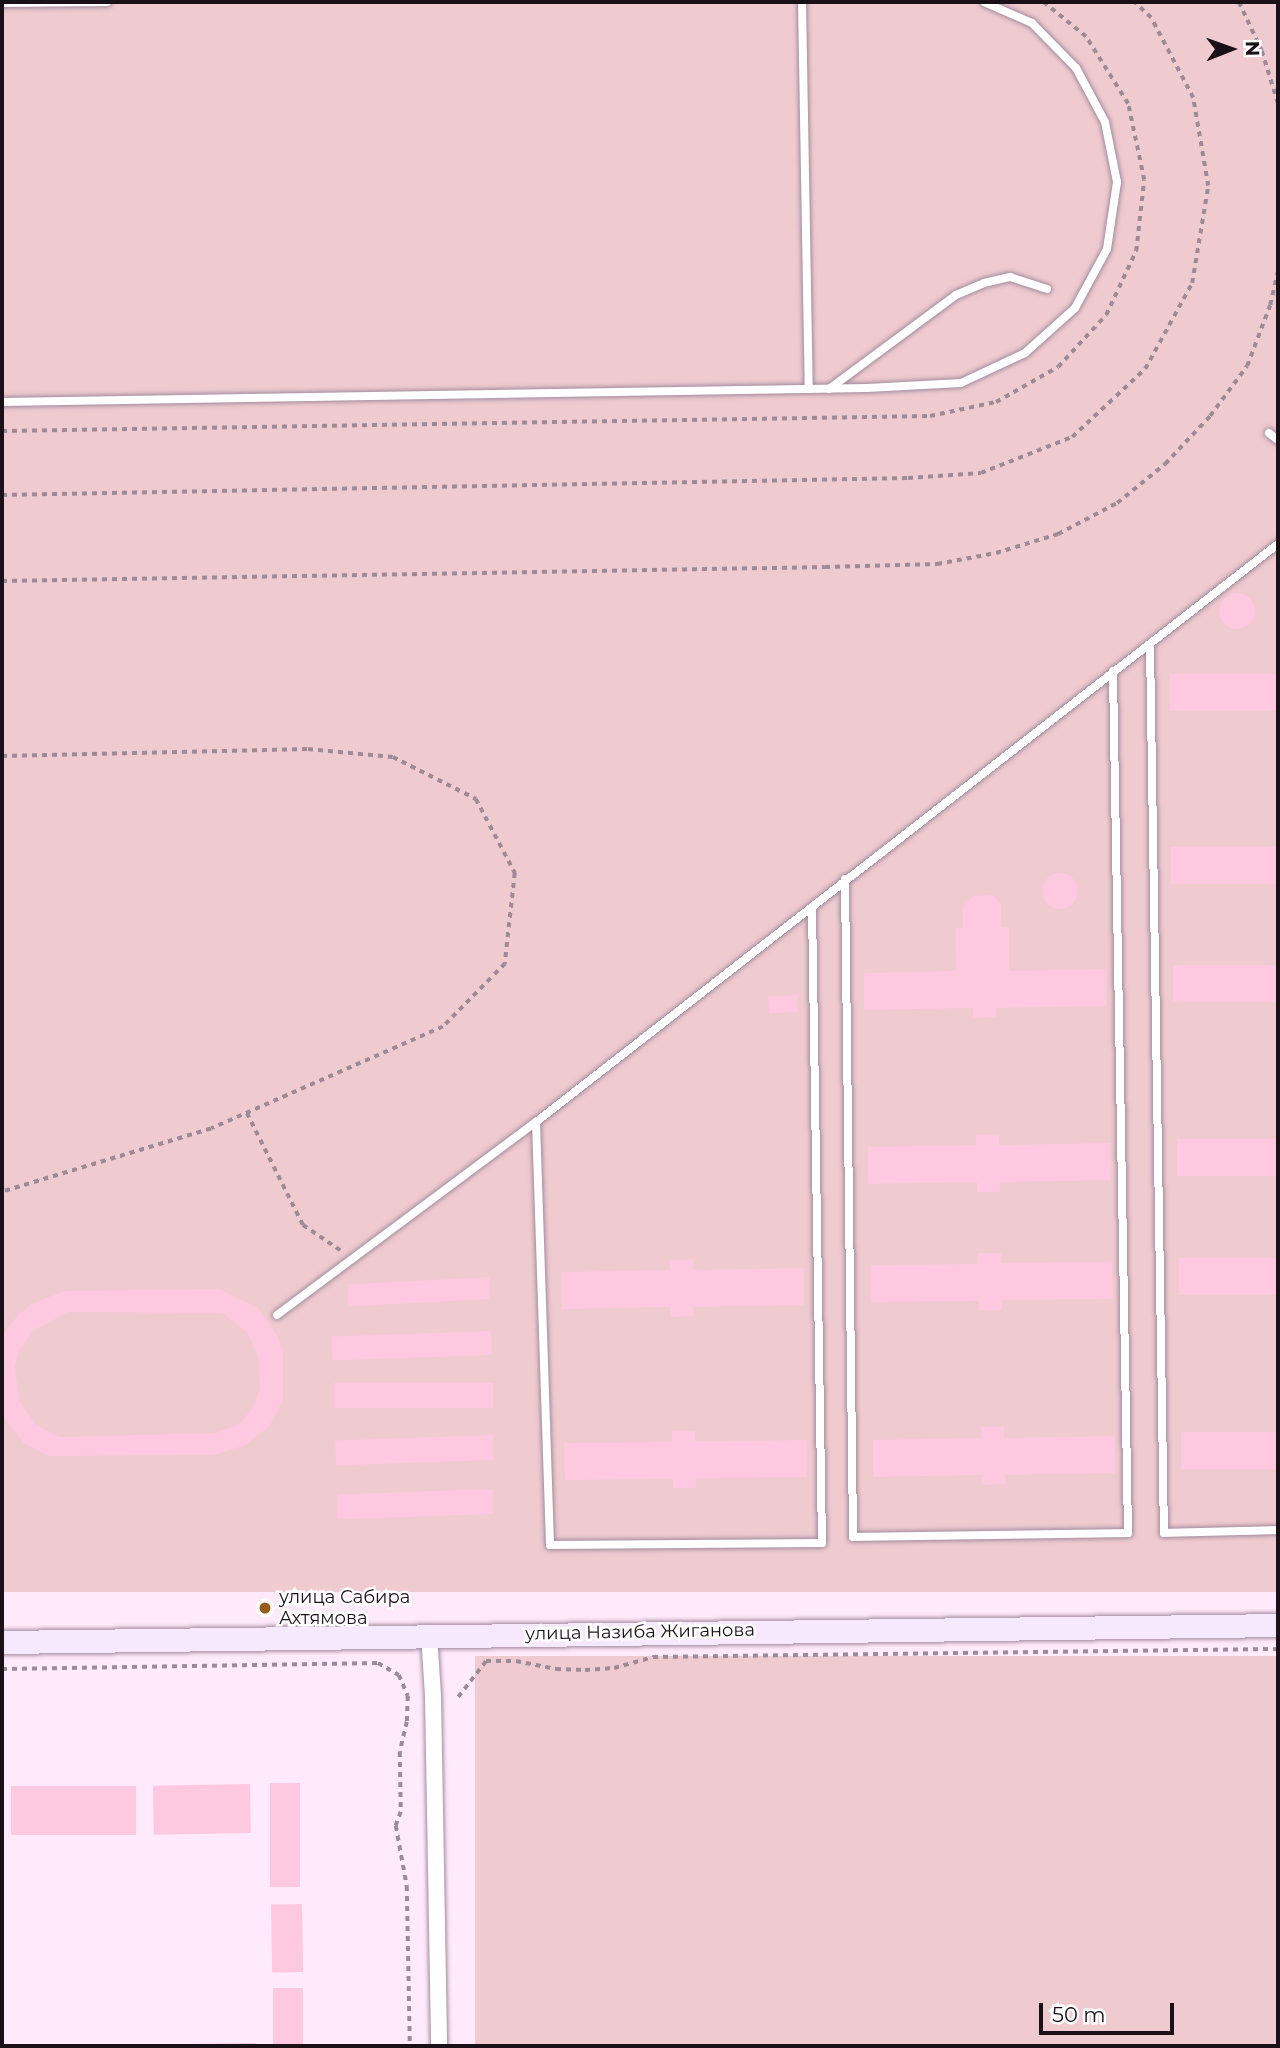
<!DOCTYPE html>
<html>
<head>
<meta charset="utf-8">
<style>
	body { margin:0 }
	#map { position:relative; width:1280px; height:2048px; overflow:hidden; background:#ffeafb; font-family:Montserrat,sans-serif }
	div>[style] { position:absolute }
	.green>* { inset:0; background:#efcacf; transform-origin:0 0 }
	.building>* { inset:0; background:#fdc8e0; transform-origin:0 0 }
	.round { border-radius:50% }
	.path>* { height:3.5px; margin-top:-1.75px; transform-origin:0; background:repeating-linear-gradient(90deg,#9b8b98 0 5px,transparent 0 10px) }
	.roads { filter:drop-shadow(0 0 2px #a28b9e) drop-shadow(0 0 2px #a28b9e) }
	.lane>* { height:8px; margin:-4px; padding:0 4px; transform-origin:4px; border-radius:4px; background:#fff }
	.street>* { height:16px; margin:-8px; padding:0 8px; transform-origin:8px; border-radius:8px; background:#fff }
	.secondary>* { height:23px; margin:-11.5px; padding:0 11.5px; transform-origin:11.5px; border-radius:11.5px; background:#f6e9fd }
	.dots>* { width:19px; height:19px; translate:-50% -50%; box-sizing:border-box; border:4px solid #fff; border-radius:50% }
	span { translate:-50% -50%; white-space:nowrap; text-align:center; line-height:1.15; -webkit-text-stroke:5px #fff; paint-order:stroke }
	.poi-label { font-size:18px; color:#1a1118 }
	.left { translate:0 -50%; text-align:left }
	.street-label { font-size:18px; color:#1a1118 }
	.frame { position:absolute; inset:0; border:4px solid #1a1118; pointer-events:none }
	.north { position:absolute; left:1196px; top:14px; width:70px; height:70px; -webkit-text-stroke:5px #fff; paint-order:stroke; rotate:89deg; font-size:19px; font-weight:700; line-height:28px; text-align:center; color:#1a1118 }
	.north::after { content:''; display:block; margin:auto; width:24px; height:32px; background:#1a1118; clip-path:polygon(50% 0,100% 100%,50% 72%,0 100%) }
	.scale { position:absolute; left:1039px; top:2003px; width:135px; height:32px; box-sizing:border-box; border:4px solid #1a1118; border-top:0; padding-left:9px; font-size:21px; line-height:24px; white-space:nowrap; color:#1a1118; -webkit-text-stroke:5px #fff; paint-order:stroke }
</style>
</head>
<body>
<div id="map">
	<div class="green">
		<i style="left:2px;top:2px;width:1276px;height:1590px"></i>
		<i style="left:1278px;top:1656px;width:390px;height:803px;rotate:90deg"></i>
	</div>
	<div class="building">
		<i class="round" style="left:1219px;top:593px;width:36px;height:36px"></i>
		<i style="left:1278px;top:674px;width:37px;height:108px;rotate:90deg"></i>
		<i style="left:1278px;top:847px;width:37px;height:107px;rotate:90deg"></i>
		<i class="round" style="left:1042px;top:873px;width:36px;height:36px"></i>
		<i style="clip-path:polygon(993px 895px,1001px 905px,1001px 927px,1009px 927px,1009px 971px,1106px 969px,1106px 1006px,996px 1008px,996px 1017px,973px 1018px,973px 1008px,864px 1010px,864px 973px,956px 971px,955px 928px,963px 928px,963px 906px,974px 896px)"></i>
		<i style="left:1278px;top:965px;width:37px;height:105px;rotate:90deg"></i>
		<i style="left:797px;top:995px;width:17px;height:29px;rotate:87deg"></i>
		<i style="clip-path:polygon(999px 1134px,999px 1145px,1110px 1143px,1111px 1180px,1000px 1182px,1000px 1192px,977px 1192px,977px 1182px,868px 1184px,868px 1147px,976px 1145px,976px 1135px)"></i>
		<i style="left:1278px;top:1139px;width:37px;height:101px;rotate:90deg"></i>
		<i style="clip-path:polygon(978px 1253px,1001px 1253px,1001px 1263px,1112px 1262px,1113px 1299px,1002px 1300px,1002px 1310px,979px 1310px,979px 1301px,871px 1302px,870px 1265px,978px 1264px)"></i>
		<i style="left:1278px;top:1258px;width:37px;height:99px;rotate:90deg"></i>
		<i style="clip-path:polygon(693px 1259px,693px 1270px,804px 1268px,804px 1305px,693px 1307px,694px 1316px,671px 1317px,670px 1307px,562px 1309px,562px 1272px,670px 1270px,670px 1260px)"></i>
		<i style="left:489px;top:1277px;width:22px;height:142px;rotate:87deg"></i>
		<i style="clip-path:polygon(evenodd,219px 1289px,258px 1308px,277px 1335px,283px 1351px,283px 1400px,270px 1425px,246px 1445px,214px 1455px,49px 1456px,24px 1443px,2px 1416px,2px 1335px,19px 1314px,32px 1304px,64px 1291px,219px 1289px,68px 1312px,222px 1313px,248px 1333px,258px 1357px,260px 1388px,252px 1409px,238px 1425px,215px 1433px,60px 1437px,49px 1432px,36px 1424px,19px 1401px,15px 1367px,18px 1352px,32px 1332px,68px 1312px)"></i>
		<i style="left:491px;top:1331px;width:24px;height:159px;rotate:88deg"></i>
		<i style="left:493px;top:1383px;width:25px;height:159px;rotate:90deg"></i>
		<i style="clip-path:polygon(981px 1427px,1004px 1427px,1004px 1438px,1115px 1436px,1115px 1473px,1005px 1475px,1005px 1484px,982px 1485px,982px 1475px,873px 1477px,873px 1440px,981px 1438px)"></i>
		<i style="clip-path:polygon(672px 1431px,695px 1431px,695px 1441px,806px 1440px,807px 1477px,696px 1478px,696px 1488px,673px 1488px,673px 1479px,565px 1480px,564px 1443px,672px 1442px)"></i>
		<i style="left:1278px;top:1432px;width:37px;height:97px;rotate:90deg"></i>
		<i style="left:493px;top:1435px;width:25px;height:158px;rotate:88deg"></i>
		<i style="left:493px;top:1489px;width:25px;height:156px;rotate:88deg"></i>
		<i style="left:270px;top:1783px;width:30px;height:104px"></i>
		<i style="left:250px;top:1784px;width:49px;height:97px;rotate:89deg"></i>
		<i style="left:136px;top:1786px;width:49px;height:125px;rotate:90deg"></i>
		<i style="left:302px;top:1904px;width:68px;height:31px;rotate:89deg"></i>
		<i style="left:273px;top:1988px;width:30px;height:58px"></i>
		<i style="clip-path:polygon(256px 2043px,256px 2046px,190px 2046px,190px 2044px)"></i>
	</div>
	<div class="path">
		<i style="left:1239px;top:2px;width:54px;rotate:64.9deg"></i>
		<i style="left:1262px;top:51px;width:54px;rotate:72.9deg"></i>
		<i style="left:2px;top:431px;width:928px;rotate:-0.93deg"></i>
		<i style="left:930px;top:416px;width:67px;rotate:-12deg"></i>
		<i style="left:996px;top:402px;width:71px;rotate:-29.4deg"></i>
		<i style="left:1058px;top:367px;width:71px;rotate:-47.3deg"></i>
		<i style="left:1106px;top:315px;width:71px;rotate:-64.9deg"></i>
		<i style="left:1136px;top:251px;width:71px;rotate:-83.6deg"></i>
		<i style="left:1144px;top:180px;width:78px;rotate:-101.9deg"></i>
		<i style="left:1128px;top:104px;width:79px;rotate:-122.1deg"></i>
		<i style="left:1086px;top:37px;width:55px;rotate:-140.9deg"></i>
		<i style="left:2px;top:495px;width:906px;rotate:-1.07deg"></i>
		<i style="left:908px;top:478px;width:73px;rotate:-3.9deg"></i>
		<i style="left:981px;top:473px;width:98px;rotate:-21.6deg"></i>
		<i style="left:1072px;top:437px;width:100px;rotate:-43deg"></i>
		<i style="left:1145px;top:369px;width:98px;rotate:-61.3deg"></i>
		<i style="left:1192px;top:283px;width:98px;rotate:-80.6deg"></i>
		<i style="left:1208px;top:186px;width:89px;rotate:-99.7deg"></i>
		<i style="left:1193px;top:98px;width:90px;rotate:-117.7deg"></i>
		<i style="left:1151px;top:18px;width:23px;rotate:-137deg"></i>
		<i style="left:2px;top:581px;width:823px;rotate:-0.97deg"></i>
		<i style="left:825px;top:567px;width:112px;rotate:-1.5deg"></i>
		<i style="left:937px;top:564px;width:60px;rotate:-10.6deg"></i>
		<i style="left:996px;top:553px;width:65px;rotate:-17deg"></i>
		<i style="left:1058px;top:534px;width:67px;rotate:-27.7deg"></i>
		<i style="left:1117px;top:503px;width:62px;rotate:-39.1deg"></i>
		<i style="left:1165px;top:464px;width:66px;rotate:-46.8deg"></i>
		<i style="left:1210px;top:416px;width:62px;rotate:-53.5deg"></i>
		<i style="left:1247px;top:366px;width:65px;rotate:-69.3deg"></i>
		<i style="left:1270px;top:305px;width:35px;rotate:-77deg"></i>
		<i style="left:2px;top:756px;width:306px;rotate:-1.3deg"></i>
		<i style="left:308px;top:749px;width:85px;rotate:5.4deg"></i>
		<i style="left:393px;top:757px;width:93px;rotate:26.8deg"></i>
		<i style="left:476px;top:799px;width:84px;rotate:62.2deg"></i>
		<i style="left:515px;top:873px;width:92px;rotate:96.3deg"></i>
		<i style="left:505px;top:964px;width:88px;rotate:134.5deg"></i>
		<i style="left:443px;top:1027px;width:253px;rotate:156.3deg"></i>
		<i style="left:211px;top:1129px;width:218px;rotate:163.2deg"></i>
		<i style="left:247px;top:1113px;width:125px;rotate:63.4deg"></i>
		<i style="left:303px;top:1225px;width:48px;rotate:34deg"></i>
		<i style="left:2px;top:1669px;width:376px;rotate:-0.9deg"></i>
		<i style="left:378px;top:1663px;width:24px;rotate:30deg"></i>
		<i style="left:399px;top:1675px;width:23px;rotate:67deg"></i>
		<i style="left:408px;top:1696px;width:26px;rotate:92deg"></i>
		<i style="left:407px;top:1722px;width:31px;rotate:103deg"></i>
		<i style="left:400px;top:1752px;width:60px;rotate:89deg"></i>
		<i style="left:401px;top:1812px;width:15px;rotate:110deg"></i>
		<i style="left:396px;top:1826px;width:61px;rotate:79.6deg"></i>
		<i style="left:407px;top:1886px;width:160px;rotate:88.9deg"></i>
		<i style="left:458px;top:1697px;width:46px;rotate:-52.1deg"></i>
		<i style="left:486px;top:1661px;width:30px"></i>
		<i style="left:516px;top:1661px;width:41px;rotate:11.3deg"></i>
		<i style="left:556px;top:1669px;width:29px;rotate:2deg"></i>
		<i style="left:585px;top:1670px;width:29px;rotate:-4deg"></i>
		<i style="left:614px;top:1668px;width:41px;rotate:-15.8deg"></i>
		<i style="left:653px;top:1657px;width:625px;rotate:-0.73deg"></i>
	</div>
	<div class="roads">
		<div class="lane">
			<i style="left:802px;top:2px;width:387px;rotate:89deg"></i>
			<i style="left:2px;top:3px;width:105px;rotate:-0.5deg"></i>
			<i style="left:829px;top:389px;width:158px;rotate:-36.5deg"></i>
			<i style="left:956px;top:295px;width:30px;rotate:-23deg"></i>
			<i style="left:984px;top:283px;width:27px;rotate:-13deg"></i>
			<i style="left:1010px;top:277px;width:39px;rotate:18deg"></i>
			<i style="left:2px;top:402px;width:865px;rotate:-0.93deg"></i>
			<i style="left:867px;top:388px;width:94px;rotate:-3deg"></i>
			<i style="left:961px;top:383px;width:71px;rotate:-25.1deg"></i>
			<i style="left:1025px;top:353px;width:67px;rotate:-42deg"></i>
			<i style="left:1075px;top:308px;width:67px;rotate:-61.5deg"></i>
			<i style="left:1107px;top:249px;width:68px;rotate:-81.5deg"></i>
			<i style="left:1117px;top:182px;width:61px;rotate:-101.3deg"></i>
			<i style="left:1105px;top:122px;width:61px;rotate:-118.2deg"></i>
			<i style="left:1076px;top:68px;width:63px;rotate:-134.4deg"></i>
			<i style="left:1032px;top:23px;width:52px;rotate:-156.4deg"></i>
			<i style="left:1269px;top:433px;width:11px;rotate:38deg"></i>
			<i style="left:1150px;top:645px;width:888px;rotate:89.1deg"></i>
			<i style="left:1164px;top:1533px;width:114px;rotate:-1.5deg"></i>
			<i style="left:845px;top:879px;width:658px;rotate:89.3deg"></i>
			<i style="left:853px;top:1537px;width:275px;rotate:-0.8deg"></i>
			<i style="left:1128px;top:1533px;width:862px;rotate:-91deg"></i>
			<i style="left:536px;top:1122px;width:423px;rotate:88.1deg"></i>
			<i style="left:550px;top:1545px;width:272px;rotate:-0.4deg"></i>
			<i style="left:822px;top:1543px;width:635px;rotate:-90.9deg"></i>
			<i style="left:277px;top:1315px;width:323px;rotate:-36.7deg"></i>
			<i style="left:536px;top:1122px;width:941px;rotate:-37.92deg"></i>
		</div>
		<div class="street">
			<i style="left:429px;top:1634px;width:62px;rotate:86.3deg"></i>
			<i style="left:433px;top:1696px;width:350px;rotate:89deg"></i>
		</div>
		<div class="secondary">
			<i style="left:2px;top:1642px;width:1276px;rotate:-0.76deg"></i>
		</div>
	</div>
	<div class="dots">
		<i style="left:265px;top:1608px;background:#965c1a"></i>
	</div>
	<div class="poi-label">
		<span class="left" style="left:279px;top:1608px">улица Сабира<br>Ахтямова</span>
	</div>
	<div class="street-label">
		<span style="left:640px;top:1632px;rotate:-1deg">улица Назиба Жиганова</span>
	</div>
	<div class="frame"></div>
	<div class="north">N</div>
	<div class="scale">50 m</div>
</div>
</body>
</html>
